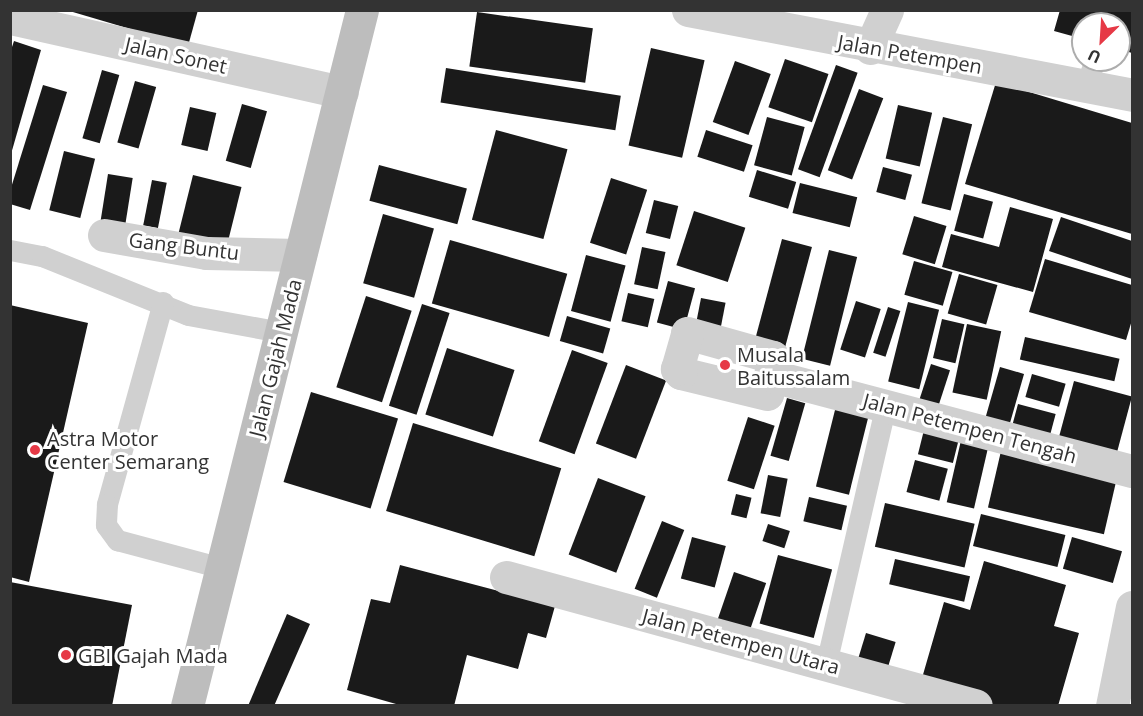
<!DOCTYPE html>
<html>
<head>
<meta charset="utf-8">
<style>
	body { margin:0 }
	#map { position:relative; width:1143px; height:716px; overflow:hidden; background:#fff; font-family:"Open Sans",sans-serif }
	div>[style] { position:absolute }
	.building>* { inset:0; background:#1a1a1a; transform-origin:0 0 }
	.lane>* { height:21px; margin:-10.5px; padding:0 10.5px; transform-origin:10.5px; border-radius:10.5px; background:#d0d0d0 }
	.street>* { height:33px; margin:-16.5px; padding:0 16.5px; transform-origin:16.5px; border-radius:16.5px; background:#d0d0d0 }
	.secondary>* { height:33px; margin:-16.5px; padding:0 16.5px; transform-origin:16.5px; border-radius:16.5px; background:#bdbdbd }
	.dots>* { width:16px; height:16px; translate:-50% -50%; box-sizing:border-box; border:3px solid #fff; border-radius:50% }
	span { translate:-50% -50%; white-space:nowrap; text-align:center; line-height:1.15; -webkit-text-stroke:6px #fff; paint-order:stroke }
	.street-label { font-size:20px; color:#333 }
	.poi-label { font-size:20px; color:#333 }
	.left { translate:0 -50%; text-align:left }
	.frame { position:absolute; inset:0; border:12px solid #333; pointer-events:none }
	.north { position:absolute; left:1071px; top:12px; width:60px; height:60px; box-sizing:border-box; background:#fff; border:2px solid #adadad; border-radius:50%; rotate:205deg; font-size:16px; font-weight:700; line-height:24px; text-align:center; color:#333 }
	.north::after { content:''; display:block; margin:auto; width:21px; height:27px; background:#e63946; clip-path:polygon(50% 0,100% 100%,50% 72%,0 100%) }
</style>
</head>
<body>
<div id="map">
	<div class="building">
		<i style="clip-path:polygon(66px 10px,198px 10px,188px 46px)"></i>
		<i style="clip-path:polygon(1060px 10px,1132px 10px,1132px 53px,1119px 49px,1119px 24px,1083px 24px,1083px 39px,1054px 31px)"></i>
		<i style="left:477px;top:12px;width:117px;height:55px;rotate:8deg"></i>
		<i style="clip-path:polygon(14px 41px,41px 50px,11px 154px,10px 53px)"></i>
		<i style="left:651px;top:48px;width:55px;height:100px;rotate:13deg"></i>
		<i style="left:785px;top:59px;width:46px;height:51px;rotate:19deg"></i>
		<i style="left:735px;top:61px;width:38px;height:65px;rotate:20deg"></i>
		<i style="left:836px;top:65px;width:23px;height:111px;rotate:20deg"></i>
		<i style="left:446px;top:68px;width:177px;height:35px;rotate:9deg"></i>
		<i style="left:102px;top:70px;width:18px;height:71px;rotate:16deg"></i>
		<i style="left:135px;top:81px;width:22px;height:64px;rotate:16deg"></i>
		<i style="clip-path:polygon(996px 82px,1132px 123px,1132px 234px,965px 184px)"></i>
		<i style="clip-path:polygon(43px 85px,67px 92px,30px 210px,10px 204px,10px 191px)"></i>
		<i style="left:859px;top:89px;width:26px;height:87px;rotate:21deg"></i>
		<i style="left:242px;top:104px;width:26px;height:59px;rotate:16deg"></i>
		<i style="left:898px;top:105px;width:35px;height:55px;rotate:13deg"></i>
		<i style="left:190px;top:107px;width:27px;height:39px;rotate:13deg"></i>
		<i style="left:767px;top:117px;width:39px;height:50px;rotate:15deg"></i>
		<i style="left:943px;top:117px;width:30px;height:89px;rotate:14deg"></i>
		<i style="left:496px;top:130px;width:74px;height:93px;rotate:15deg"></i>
		<i style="left:706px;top:130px;width:49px;height:28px;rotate:18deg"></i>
		<i style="left:64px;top:151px;width:32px;height:61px;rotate:14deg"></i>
		<i style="left:379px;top:165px;width:91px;height:37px;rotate:15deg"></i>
		<i style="left:883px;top:167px;width:30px;height:26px;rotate:15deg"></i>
		<i style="left:757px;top:170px;width:41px;height:28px;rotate:17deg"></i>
		<i style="left:108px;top:174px;width:25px;height:50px;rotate:9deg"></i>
		<i style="left:193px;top:175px;width:50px;height:62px;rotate:14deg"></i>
		<i style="left:611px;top:178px;width:38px;height:68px;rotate:18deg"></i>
		<i style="left:152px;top:180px;width:15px;height:46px;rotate:11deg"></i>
		<i style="left:800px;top:183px;width:59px;height:31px;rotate:14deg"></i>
		<i style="left:964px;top:194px;width:30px;height:38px;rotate:15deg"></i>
		<i style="left:654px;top:200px;width:25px;height:34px;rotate:14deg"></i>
		<i style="clip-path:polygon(1010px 207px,1053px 219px,1033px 292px,942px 267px,951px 234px,999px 247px)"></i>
		<i style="left:694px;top:211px;width:54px;height:57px;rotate:18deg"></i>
		<i style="left:383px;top:214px;width:53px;height:72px;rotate:16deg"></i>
		<i style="left:914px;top:216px;width:34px;height:40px;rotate:17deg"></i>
		<i style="clip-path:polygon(1061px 217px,1132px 241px,1132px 279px,1049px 251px)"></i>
		<i style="left:782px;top:239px;width:31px;height:111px;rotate:15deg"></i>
		<i style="left:450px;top:240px;width:122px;height:66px;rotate:16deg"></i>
		<i style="left:642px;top:247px;width:24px;height:38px;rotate:12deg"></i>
		<i style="left:829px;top:250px;width:29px;height:112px;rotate:14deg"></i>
		<i style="left:586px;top:255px;width:41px;height:58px;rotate:15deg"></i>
		<i style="clip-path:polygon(1045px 259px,1132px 285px,1132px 320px,1126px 340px,1029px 312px)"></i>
		<i style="left:914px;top:261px;width:40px;height:35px;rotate:16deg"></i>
		<i style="left:959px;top:274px;width:40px;height:41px;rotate:16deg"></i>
		<i style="left:668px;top:281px;width:28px;height:43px;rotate:15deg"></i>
		<i style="left:628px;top:293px;width:27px;height:29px;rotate:13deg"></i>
		<i style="left:366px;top:296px;width:48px;height:96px;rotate:18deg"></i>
		<i style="left:701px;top:298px;width:25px;height:34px;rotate:11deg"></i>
		<i style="left:856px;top:301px;width:26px;height:51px;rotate:18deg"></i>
		<i style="left:908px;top:302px;width:32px;height:82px;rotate:14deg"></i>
		<i style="left:422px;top:304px;width:29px;height:107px;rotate:18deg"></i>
		<i style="clip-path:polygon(10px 305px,88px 323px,29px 582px,10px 577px)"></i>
		<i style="left:888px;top:307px;width:13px;height:48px;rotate:18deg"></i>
		<i style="left:567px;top:316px;width:45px;height:26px;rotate:16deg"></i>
		<i style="left:942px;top:319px;width:23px;height:40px;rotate:13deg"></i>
		<i style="left:967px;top:324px;width:35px;height:70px;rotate:12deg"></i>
		<i style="left:1025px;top:337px;width:97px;height:23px;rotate:13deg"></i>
		<i style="left:447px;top:348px;width:71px;height:70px;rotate:18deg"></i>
		<i style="left:572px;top:350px;width:38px;height:97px;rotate:20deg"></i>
		<i style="left:931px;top:364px;width:20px;height:40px;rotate:18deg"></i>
		<i style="left:626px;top:365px;width:43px;height:84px;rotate:21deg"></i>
		<i style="left:1000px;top:367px;width:25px;height:58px;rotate:16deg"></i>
		<i style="left:1032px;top:374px;width:35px;height:24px;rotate:16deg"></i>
		<i style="left:1074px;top:381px;width:60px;height:71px;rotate:15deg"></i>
		<i style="left:311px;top:392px;width:91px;height:94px;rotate:17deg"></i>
		<i style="left:787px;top:398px;width:19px;height:60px;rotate:16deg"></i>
		<i style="left:1018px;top:404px;width:39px;height:32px;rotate:15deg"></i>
		<i style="left:836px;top:406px;width:34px;height:83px;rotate:14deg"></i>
		<i style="left:748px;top:417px;width:28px;height:67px;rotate:18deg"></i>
		<i style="left:413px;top:423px;width:155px;height:92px;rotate:17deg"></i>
		<i style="left:924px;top:430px;width:36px;height:25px;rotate:14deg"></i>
		<i style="left:962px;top:436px;width:28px;height:68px;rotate:13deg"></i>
		<i style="left:1001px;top:451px;width:119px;height:58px;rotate:13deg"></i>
		<i style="left:915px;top:460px;width:34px;height:33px;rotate:15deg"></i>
		<i style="left:768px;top:475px;width:20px;height:39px;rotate:11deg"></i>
		<i style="left:598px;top:478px;width:51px;height:82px;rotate:21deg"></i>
		<i style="left:736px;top:494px;width:16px;height:21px;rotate:14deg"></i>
		<i style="left:809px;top:497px;width:39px;height:25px;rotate:13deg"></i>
		<i style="left:885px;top:503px;width:92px;height:45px;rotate:13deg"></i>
		<i style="left:981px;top:514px;width:87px;height:33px;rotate:14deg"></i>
		<i style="left:662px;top:521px;width:24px;height:73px;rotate:22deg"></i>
		<i style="left:768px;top:524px;width:23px;height:18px;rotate:18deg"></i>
		<i style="left:692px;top:537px;width:35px;height:43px;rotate:15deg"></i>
		<i style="left:1072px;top:537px;width:52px;height:33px;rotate:16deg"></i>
		<i style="left:778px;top:555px;width:56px;height:71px;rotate:15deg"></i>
		<i style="left:895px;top:559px;width:77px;height:26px;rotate:13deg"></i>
		<i style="clip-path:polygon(984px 561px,1066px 585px,1054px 626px,1079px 633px,1058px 706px,990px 706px,920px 685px,944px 602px,970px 610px)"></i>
		<i style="clip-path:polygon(400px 565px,555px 606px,546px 638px,528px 633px,518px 669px,467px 655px,454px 706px,403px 706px,347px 690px,371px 599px,390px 603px)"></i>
		<i style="left:734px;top:572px;width:34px;height:55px;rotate:19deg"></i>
		<i style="clip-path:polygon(10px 582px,132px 605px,112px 706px,10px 706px)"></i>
		<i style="clip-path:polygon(287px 614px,310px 624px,274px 706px,248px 706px)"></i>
		<i style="left:866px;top:633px;width:31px;height:34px;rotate:17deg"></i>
	</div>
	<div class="lane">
		<i style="left:1086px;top:84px;width:26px;rotate:-69deg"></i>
		<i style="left:10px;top:250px;width:33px;rotate:11deg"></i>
		<i style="left:42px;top:256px;width:157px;rotate:22deg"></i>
		<i style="left:188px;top:315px;width:95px;rotate:10.4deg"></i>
		<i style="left:163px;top:302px;width:210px;rotate:105.5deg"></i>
		<i style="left:107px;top:504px;width:21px;rotate:93deg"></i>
		<i style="left:106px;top:525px;width:19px;rotate:54deg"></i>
		<i style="left:117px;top:540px;width:109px;rotate:14.9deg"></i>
		<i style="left:826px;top:664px;width:266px;rotate:-77deg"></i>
	</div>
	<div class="street">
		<i style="left:688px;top:10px;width:452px;rotate:10.8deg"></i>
		<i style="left:10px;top:18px;width:340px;rotate:12.6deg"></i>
		<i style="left:870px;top:48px;width:42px;rotate:-65.9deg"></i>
		<i style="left:104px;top:235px;width:104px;rotate:10deg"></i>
		<i style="left:206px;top:253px;width:94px;rotate:1.2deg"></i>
		<i style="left:687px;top:333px;width:89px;rotate:15.6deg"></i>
		<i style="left:773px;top:357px;width:37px;rotate:99deg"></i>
		<i style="left:767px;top:394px;width:89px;rotate:-166.3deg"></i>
		<i style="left:681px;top:373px;width:6px;rotate:-135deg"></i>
		<i style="left:677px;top:369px;width:37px;rotate:-74deg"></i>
		<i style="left:772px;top:376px;width:372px;rotate:14.8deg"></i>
		<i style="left:506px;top:577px;width:487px;rotate:15.3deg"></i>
		<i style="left:1112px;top:706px;width:101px;rotate:-78.6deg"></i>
	</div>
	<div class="secondary">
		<i style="left:187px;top:706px;width:718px;rotate:-75.89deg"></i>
	</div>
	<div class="dots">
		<i style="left:725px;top:365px;background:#e63946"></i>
		<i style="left:35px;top:450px;background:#e63946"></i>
		<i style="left:66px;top:655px;background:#e63946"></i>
	</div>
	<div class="street-label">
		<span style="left:910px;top:54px;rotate:10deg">Jalan Petempen</span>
		<span style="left:176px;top:55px;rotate:13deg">Jalan Sonet</span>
		<span style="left:184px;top:246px;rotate:7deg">Gang Buntu</span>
		<span style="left:275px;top:358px;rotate:-76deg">Jalan Gajah Mada</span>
		<span style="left:970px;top:428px;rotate:15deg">Jalan Petempen Tengah</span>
		<span style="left:741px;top:641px;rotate:15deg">Jalan Petempen Utara</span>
	</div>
	<div class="poi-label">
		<span class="left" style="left:737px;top:366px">Musala<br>Baitussalam</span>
		<span class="left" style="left:47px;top:450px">Astra Motor<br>Center Semarang</span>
		<span class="left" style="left:78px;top:655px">GBI Gajah Mada</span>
	</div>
	<div class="frame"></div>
	<div class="north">U</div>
</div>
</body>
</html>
